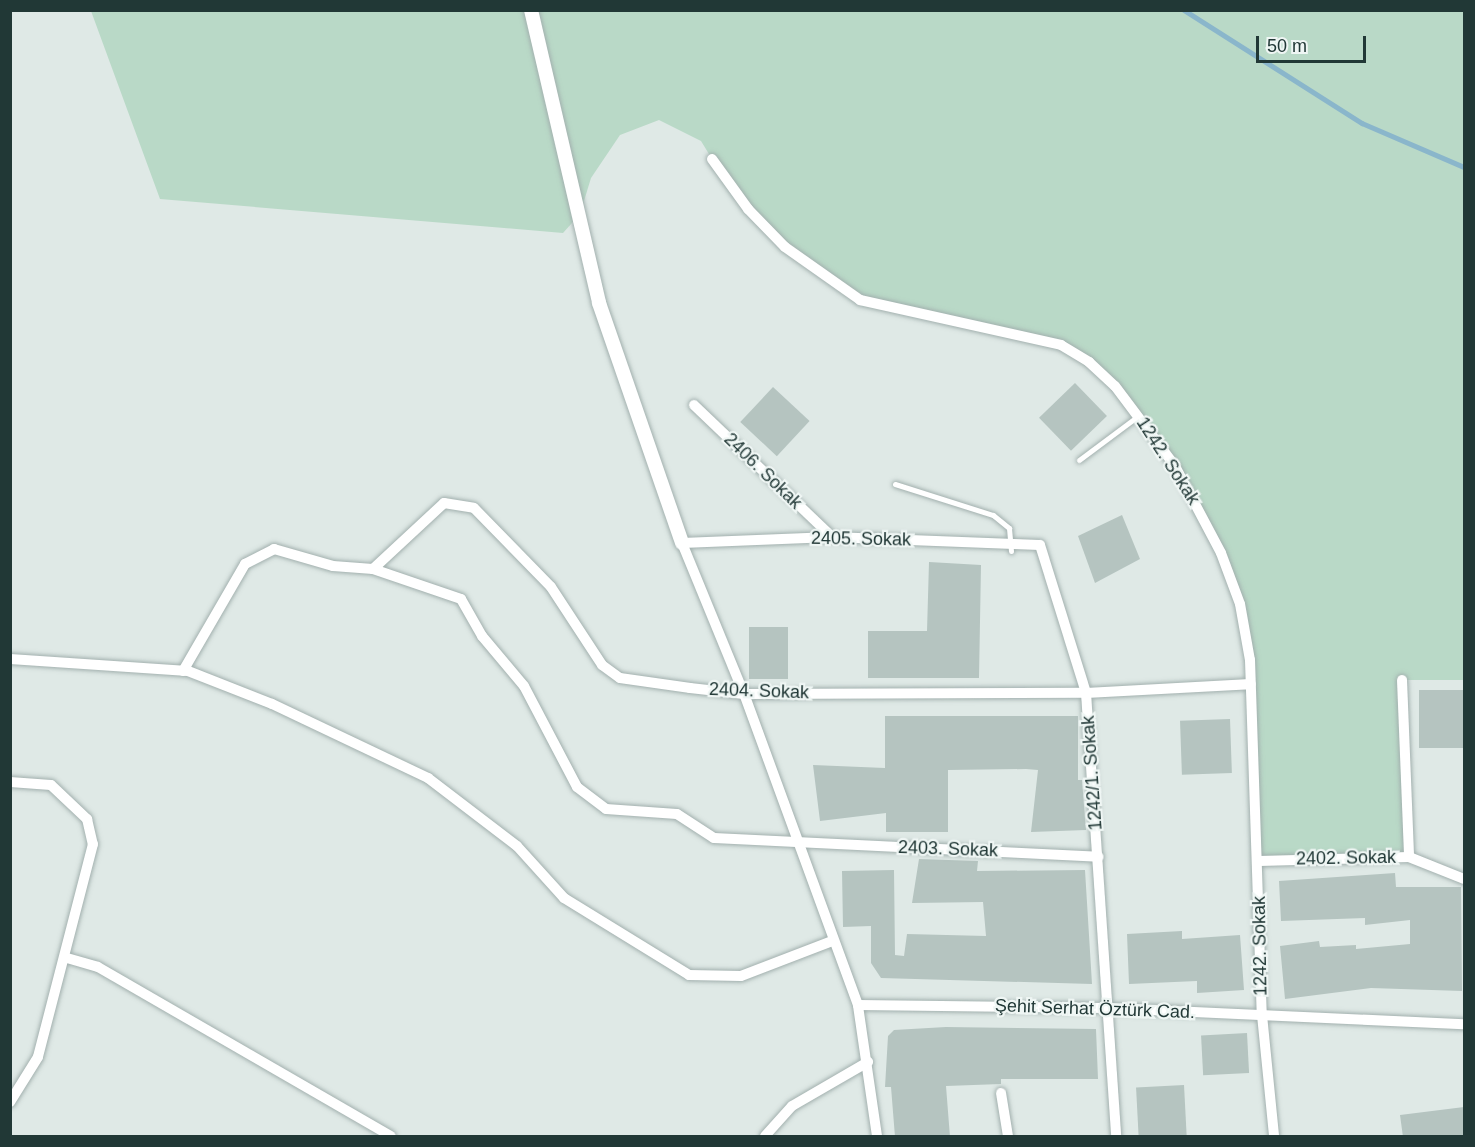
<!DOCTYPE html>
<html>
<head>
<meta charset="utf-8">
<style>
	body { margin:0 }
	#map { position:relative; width:1475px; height:1147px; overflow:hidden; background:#dfe9e6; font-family:Helvetica,sans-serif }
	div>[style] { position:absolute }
	.green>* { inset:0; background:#b9d9c7 }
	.stream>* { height:4.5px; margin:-2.25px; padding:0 2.25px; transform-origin:2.25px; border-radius:2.25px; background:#8ab6cb }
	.building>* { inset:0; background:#b5c4c0; transform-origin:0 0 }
	.roads { filter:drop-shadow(0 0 2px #a2b0ae) drop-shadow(0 0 2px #a2b0ae) }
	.service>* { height:5px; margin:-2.5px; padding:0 2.5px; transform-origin:2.5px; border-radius:2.5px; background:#fff }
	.minor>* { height:10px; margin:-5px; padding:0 5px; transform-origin:5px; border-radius:5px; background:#fff }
	.tertiary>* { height:14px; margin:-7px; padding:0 7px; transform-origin:7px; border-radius:7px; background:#fff }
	span { translate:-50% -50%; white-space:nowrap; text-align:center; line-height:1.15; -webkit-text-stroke:4.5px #eff6f4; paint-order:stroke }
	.street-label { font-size:18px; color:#213836 }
	.frame { position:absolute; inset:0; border:12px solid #213836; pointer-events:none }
	.scale { position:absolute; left:1256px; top:36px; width:110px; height:27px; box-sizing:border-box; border:3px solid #213836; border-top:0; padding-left:8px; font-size:18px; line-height:21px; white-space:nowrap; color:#213836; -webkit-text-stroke:4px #eff6f4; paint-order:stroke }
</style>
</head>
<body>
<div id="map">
	<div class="green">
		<i style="clip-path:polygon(91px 11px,1464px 11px,1464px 680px,1403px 680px,1409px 857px,1259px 861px,1251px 684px,1240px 604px,1204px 517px,1115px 386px,1061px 345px,889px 310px,815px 272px,728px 185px,701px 141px,659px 120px,620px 135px,591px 178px,580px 214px,563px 233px,160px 199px)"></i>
	</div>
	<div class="stream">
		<i style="left:1184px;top:10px;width:211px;rotate:32.4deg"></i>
		<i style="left:1362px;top:123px;width:111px;rotate:23.3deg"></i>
	</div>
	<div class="building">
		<i style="left:1075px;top:383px;width:46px;height:50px;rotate:46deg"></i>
		<i style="left:773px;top:387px;width:50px;height:48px;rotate:43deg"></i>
		<i style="clip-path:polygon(1122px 515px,1140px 559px,1095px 583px,1078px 536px)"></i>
		<i style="clip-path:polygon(929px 562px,981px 565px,979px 678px,868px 678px,868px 631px,927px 631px)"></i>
		<i style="left:749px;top:627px;width:39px;height:52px"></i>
		<i style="left:1464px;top:690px;width:58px;height:45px;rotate:90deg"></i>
		<i style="clip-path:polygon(885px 716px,1078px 716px,1078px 780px,1082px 780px,1086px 830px,1031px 832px,1038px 770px,1026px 769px,948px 770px,948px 832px,886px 832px,886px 813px,820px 821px,813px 765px,885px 768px)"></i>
		<i style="left:1230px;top:719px;width:54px;height:50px;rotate:88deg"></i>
		<i style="clip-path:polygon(919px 859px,978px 861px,977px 871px,1085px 870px,1092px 984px,881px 978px,871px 963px,871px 926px,843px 927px,842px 871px,894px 870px,895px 955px,904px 956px,907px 934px,986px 936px,983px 902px,912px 903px)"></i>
		<i style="clip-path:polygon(1395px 873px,1396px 887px,1461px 887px,1462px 991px,1371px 988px,1285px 999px,1280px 946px,1319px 941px,1320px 947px,1356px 945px,1356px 949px,1410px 944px,1410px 920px,1365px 925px,1365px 918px,1281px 921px,1279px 881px)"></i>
		<i style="clip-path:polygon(1182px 931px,1182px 939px,1240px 935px,1244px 990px,1197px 993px,1197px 981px,1129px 984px,1127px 934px)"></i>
		<i style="clip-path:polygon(946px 1027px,1096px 1029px,1098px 1079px,1001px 1079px,1001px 1084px,946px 1086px,950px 1137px,895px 1137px,891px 1087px,885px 1087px,888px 1036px,894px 1030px)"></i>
		<i style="left:1247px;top:1033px;width:40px;height:46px;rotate:87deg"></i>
		<i style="left:1184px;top:1085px;width:52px;height:48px;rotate:87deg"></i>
		<i style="clip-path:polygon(1464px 1107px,1464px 1137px,1403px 1137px,1400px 1115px)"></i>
	</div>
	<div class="roads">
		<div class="service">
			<i style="left:1079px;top:460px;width:74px;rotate:-36.7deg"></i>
			<i style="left:895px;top:484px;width:103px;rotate:17.6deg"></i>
			<i style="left:993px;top:515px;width:21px;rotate:39deg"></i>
			<i style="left:1009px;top:528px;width:23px;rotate:85deg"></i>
		</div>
		<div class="minor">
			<i style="left:712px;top:159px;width:62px;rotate:54.2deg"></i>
			<i style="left:748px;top:209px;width:53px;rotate:45.8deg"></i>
			<i style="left:785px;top:247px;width:92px;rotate:35.2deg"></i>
			<i style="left:860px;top:300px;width:206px;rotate:12.6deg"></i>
			<i style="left:1061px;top:345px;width:33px;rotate:31deg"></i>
			<i style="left:1089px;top:362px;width:35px;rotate:43deg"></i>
			<i style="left:1115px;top:386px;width:100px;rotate:53.1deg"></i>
			<i style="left:1175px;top:466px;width:98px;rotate:62.1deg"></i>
			<i style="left:1221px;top:553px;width:54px;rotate:69.6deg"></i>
			<i style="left:1240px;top:604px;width:57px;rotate:79.9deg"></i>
			<i style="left:1250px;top:660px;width:355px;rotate:88.1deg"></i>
			<i style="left:1262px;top:1015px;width:122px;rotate:84.3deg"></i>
			<i style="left:694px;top:405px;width:191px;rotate:43.7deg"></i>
			<i style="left:373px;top:569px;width:97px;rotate:-42.9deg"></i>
			<i style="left:444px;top:503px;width:30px;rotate:9deg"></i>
			<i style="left:474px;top:508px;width:110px;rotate:45.7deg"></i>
			<i style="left:551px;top:587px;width:93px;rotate:56.8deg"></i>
			<i style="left:602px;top:665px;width:22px;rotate:36deg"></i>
			<i style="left:620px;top:678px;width:71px;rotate:8.1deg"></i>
			<i style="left:690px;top:688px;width:54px;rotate:6.3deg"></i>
			<i style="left:744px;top:694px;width:342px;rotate:-0.2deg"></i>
			<i style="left:1086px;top:693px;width:165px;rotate:-3.1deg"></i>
			<i style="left:10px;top:659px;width:178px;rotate:3.9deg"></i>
			<i style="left:188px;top:671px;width:90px;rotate:21.4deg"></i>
			<i style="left:272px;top:704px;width:173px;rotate:25.4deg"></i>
			<i style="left:428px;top:778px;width:112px;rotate:37.4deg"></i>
			<i style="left:517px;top:846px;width:70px;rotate:47.9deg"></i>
			<i style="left:564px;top:898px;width:147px;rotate:31.6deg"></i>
			<i style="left:689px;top:975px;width:52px;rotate:1.1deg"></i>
			<i style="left:741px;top:976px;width:97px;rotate:-21deg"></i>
			<i style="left:183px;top:671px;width:124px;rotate:-59.9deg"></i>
			<i style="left:245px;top:564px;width:33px;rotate:-27deg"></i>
			<i style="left:274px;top:549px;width:61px;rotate:16.1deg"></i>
			<i style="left:333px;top:566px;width:40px;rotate:4.3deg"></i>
			<i style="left:373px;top:569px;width:93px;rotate:18.8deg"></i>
			<i style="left:461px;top:599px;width:43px;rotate:60.4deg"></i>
			<i style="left:482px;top:636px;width:65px;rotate:50deg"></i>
			<i style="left:524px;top:686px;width:114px;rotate:62.3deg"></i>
			<i style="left:577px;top:787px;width:36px;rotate:37deg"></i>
			<i style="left:606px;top:809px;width:71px;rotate:4deg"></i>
			<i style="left:677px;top:814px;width:44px;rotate:33deg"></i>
			<i style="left:714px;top:838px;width:385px;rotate:2.8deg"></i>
			<i style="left:1402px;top:680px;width:177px;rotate:87.7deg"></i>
			<i style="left:10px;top:782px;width:41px;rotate:4.2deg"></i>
			<i style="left:51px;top:785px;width:50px;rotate:43.4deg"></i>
			<i style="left:87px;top:819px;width:26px;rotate:77deg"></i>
			<i style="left:93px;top:844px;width:220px;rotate:104.5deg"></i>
			<i style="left:38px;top:1057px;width:53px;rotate:121.9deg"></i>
			<i style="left:1259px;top:861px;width:150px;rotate:-1.5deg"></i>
			<i style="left:1409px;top:857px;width:59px;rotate:21.8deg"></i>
			<i style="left:67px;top:958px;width:32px;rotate:16deg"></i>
			<i style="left:98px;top:967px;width:338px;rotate:30deg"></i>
			<i style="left:858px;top:1005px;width:248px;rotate:0.7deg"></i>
			<i style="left:1106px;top:1008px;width:358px;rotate:2.6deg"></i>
			<i style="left:1001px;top:1093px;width:44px;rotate:80.8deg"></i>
			<i style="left:765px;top:1136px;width:40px;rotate:-48deg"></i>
			<i style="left:792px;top:1106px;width:88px;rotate:-30.1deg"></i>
			<i style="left:877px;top:1136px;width:132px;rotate:-98.3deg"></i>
			<i style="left:858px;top:1005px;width:331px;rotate:-110.1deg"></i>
			<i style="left:744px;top:694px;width:163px;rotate:-112.3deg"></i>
			<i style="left:682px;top:543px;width:150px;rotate:-2.3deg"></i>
			<i style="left:832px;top:537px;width:208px;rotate:2.2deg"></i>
			<i style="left:1040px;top:545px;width:155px;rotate:72.7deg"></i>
			<i style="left:1086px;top:693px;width:444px;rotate:86.1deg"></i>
		</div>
		<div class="tertiary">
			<i style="left:531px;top:10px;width:301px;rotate:76.9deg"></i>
			<i style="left:599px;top:303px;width:254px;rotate:70.9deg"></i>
		</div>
	</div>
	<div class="street-label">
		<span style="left:1168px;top:461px;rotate:57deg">1242. Sokak</span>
		<span style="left:763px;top:471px;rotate:44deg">2406. Sokak</span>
		<span style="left:861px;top:539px;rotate:1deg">2405. Sokak</span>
		<span style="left:759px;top:691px;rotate:2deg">2404. Sokak</span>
		<span style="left:1092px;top:773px;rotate:-94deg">1242/1. Sokak</span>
		<span style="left:948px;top:849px;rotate:2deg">2403. Sokak</span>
		<span style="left:1346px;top:858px;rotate:-1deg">2402. Sokak</span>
		<span style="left:1260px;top:946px;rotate:-91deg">1242. Sokak</span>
		<span style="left:1095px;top:1009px;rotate:2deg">Şehit Serhat Öztürk Cad.</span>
	</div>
	<div class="frame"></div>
	<div class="scale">50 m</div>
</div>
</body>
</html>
